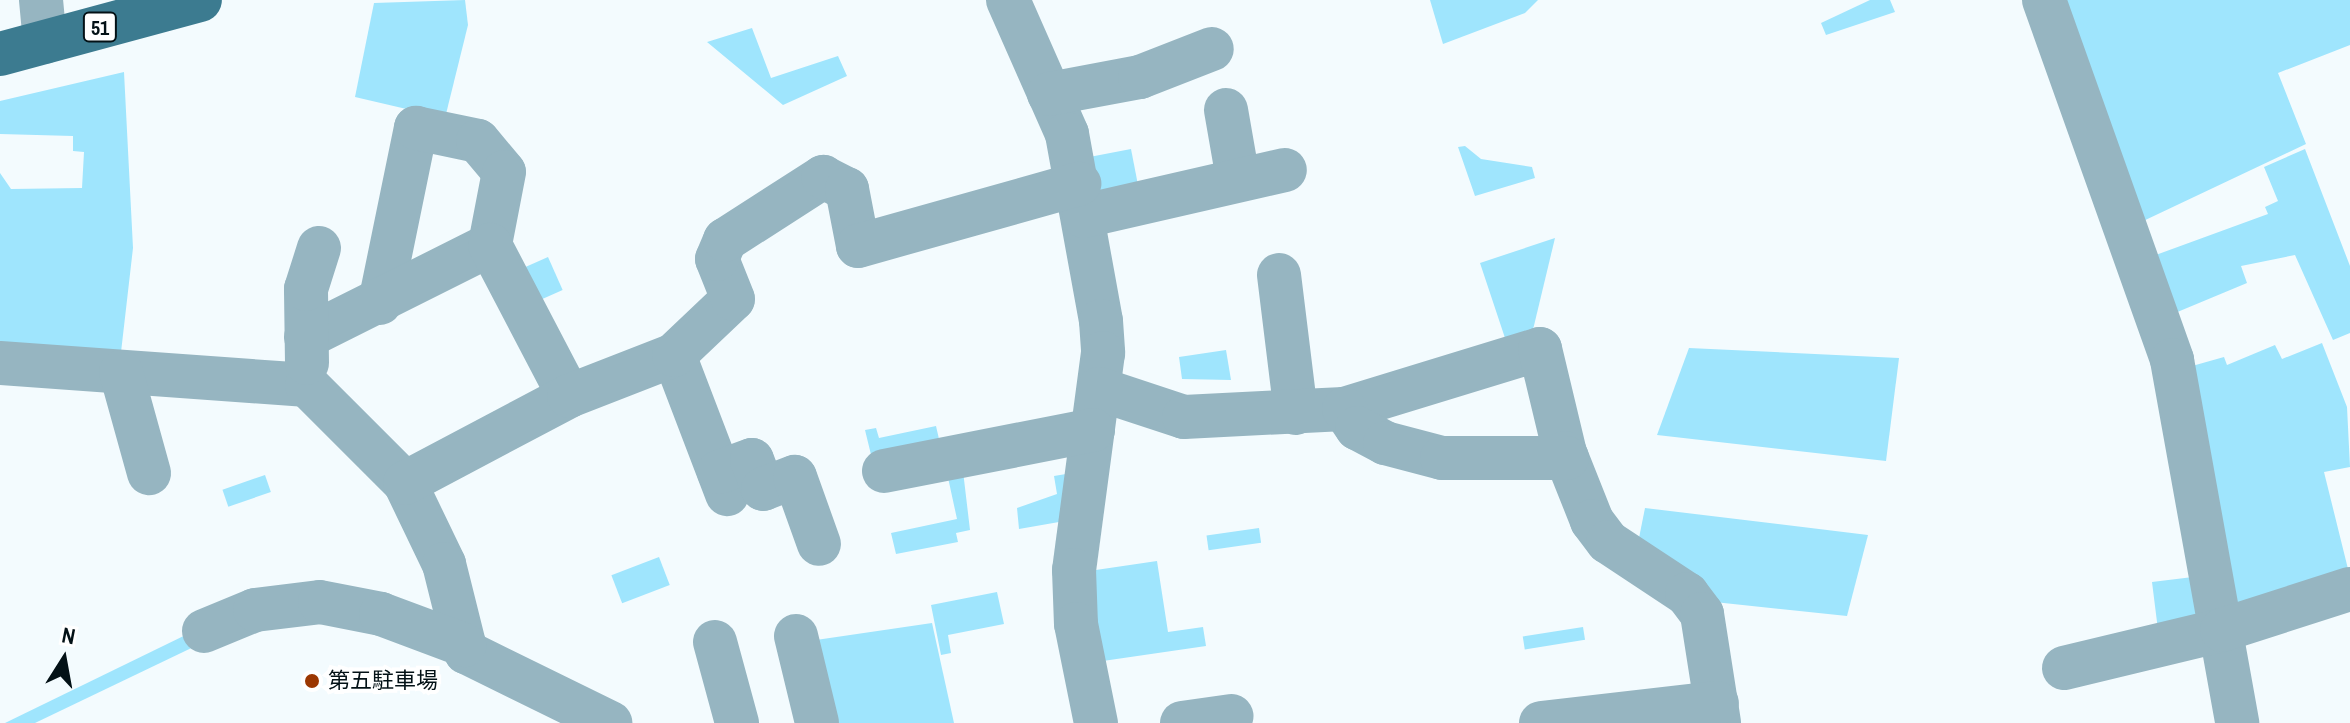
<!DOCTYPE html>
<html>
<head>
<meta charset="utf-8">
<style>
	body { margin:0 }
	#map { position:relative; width:2350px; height:723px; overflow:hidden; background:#f3fbfe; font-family:"Archivo Narrow","Noto Sans JP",sans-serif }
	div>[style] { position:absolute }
	.green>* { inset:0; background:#9fe5fd; transform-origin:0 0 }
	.minor>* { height:44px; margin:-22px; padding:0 22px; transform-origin:22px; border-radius:22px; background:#96b5c1 }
	.major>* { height:44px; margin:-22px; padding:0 22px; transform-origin:22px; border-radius:22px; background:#3c7b90 }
	.dots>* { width:22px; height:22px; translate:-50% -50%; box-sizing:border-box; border:4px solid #fff; border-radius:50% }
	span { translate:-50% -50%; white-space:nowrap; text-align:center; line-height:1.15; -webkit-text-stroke:8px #fff; paint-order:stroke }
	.shield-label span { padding:2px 6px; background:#fff; border:2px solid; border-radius:6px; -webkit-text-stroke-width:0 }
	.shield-label { font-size:20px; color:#031116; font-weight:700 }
	.poi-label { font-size:22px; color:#031116 }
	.left { translate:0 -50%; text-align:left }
	.north { position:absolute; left:24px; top:619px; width:80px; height:80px; -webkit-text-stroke:6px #fff; paint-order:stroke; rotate:11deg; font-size:22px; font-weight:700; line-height:32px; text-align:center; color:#031116 }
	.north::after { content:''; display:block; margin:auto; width:28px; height:36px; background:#031116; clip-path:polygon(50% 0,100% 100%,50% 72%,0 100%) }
</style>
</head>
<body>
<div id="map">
	<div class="green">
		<i style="clip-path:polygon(465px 0,468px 25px,445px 118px,355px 97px,374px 3px)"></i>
		<i style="clip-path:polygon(1430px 0,1538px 0,1525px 13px,1443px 44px)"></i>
		<i style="clip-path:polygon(1870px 0,1890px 0,1895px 12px,1826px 35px,1821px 23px)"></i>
		<i style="clip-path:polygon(2060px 0,2350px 0,2350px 45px,2278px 73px,2306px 144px,2139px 223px)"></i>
		<i style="clip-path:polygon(752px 28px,771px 78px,838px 56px,847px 76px,783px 105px,707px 42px)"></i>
		<i style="clip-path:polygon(124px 72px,133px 248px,120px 361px,0 352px,0 173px,11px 189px,82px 188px,84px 152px,73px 151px,73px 136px,0 134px,0 101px)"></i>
		<i style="clip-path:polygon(1465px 146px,1481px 159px,1532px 167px,1535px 178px,1475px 196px,1458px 147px)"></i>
		<i style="left:1131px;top:149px;width:41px;height:45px;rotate:79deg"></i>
		<i style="clip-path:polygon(2305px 149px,2350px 266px,2350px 333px,2333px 340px,2295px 255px,2241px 266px,2247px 283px,2175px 313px,2153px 256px,2268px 214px,2265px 207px,2278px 201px,2264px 167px)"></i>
		<i style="clip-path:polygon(1555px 238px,1531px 338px,1507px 344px,1480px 263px)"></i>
		<i style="left:548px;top:257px;width:36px;height:29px;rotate:66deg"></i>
		<i style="clip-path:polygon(2322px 343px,2347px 407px,2350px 467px,2324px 472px,2350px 577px,2245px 611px,2230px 599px,2185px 368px,2224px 357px,2227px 365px,2275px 345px,2282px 359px)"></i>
		<i style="clip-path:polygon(1689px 348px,1899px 358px,1886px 461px,1657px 435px)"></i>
		<i style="clip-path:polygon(1226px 350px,1231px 380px,1182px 379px,1179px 357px)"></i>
		<i style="clip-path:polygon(936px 426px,942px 452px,874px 467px,865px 430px,876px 428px,879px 438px)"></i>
		<i style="clip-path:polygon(963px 471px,970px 530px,956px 533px,958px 542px,896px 554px,891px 533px,957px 519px,947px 473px)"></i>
		<i style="clip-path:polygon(1066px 474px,1059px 522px,1019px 529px,1017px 508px,1057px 494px,1054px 476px)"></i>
		<i style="left:265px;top:475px;width:18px;height:45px;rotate:71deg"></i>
		<i style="clip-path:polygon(1645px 508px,1868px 535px,1847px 616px,1705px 601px,1637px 548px)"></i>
		<i style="left:1259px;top:528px;width:15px;height:53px;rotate:82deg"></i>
		<i style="left:659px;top:557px;width:30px;height:51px;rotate:69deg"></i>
		<i style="clip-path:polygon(1157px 561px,1168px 632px,1203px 627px,1206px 646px,1096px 662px,1089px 571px)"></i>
		<i style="clip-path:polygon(2201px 576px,2207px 614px,2158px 630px,2152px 582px)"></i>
		<i style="clip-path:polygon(997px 592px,1004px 624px,948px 635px,951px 653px,941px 655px,931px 605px)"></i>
		<i style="clip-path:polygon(932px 623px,954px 723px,834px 723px,816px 640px)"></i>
		<i style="left:1583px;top:627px;width:13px;height:61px;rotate:81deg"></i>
		<i style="clip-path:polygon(200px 628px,206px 641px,35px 723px,5px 723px)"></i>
	</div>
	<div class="minor">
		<i style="left:41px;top:0;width:42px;rotate:84.6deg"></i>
		<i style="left:1008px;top:0;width:146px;rotate:66.2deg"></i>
		<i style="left:1067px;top:134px;width:190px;rotate:79.7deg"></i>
		<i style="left:1101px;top:321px;width:32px;rotate:86deg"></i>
		<i style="left:1103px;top:353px;width:219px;rotate:97.6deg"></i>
		<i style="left:1074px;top:570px;width:54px;rotate:87.9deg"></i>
		<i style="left:1076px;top:624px;width:101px;rotate:78.6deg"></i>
		<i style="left:2044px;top:0;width:382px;rotate:70.4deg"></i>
		<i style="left:2172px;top:360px;width:369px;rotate:79.8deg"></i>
		<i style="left:1049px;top:94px;width:93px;rotate:-10.6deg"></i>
		<i style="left:1140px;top:77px;width:77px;rotate:-21.3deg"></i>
		<i style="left:1226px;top:110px;width:70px;rotate:80.1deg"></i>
		<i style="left:1084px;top:216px;width:206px;rotate:-12.9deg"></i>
		<i style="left:1279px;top:275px;width:139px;rotate:83deg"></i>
		<i style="left:380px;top:303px;width:179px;rotate:-78.4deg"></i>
		<i style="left:416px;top:128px;width:63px;rotate:11.8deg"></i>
		<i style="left:478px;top:141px;width:40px;rotate:50deg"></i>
		<i style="left:504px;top:172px;width:74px;rotate:100.9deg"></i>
		<i style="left:306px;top:337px;width:206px;rotate:-26.6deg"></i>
		<i style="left:490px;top:245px;width:170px;rotate:62.4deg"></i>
		<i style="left:674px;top:355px;width:149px;rotate:69.1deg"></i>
		<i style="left:0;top:363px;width:308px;rotate:4.1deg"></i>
		<i style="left:307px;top:385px;width:139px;rotate:45deg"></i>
		<i style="left:405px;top:483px;width:90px;rotate:64.3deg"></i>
		<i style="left:444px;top:564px;width:91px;rotate:76deg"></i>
		<i style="left:466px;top:652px;width:161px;rotate:26.2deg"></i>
		<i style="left:307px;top:363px;width:74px;rotate:-90.8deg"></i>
		<i style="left:306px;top:289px;width:43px;rotate:-72.4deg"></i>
		<i style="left:121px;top:372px;width:105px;rotate:74.5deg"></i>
		<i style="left:1099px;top:389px;width:89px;rotate:18.2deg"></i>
		<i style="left:1184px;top:417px;width:160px;rotate:-2.9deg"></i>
		<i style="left:1344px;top:409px;width:205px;rotate:-17deg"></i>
		<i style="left:1540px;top:349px;width:107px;rotate:76.5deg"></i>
		<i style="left:1565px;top:453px;width:73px;rotate:68.3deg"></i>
		<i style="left:1592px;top:521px;width:26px;rotate:53deg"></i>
		<i style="left:1608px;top:542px;width:95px;rotate:33.4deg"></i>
		<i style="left:1687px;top:594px;width:25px;rotate:53deg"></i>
		<i style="left:1702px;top:614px;width:110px;rotate:81.1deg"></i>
		<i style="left:1344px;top:409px;width:23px;rotate:56deg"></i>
		<i style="left:1357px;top:428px;width:32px;rotate:28deg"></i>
		<i style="left:1385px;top:443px;width:59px;rotate:14.7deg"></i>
		<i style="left:1442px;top:458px;width:125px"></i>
		<i style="left:884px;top:471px;width:213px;rotate:-11.1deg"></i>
		<i style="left:719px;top:472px;width:35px;rotate:-20deg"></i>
		<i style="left:752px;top:460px;width:31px;rotate:69deg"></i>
		<i style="left:763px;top:489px;width:34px;rotate:-21deg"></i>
		<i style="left:795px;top:477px;width:71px;rotate:70.3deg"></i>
		<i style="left:405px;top:483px;width:186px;rotate:-27.9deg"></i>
		<i style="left:569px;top:396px;width:113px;rotate:-21.3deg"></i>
		<i style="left:674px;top:355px;width:81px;rotate:-43.5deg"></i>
		<i style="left:733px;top:299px;width:43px;rotate:-111.8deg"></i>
		<i style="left:717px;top:259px;width:21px;rotate:-67deg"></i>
		<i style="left:725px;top:240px;width:117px;rotate:-32.7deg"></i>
		<i style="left:823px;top:177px;width:27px;rotate:27deg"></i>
		<i style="left:847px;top:189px;width:58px;rotate:79.1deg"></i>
		<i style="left:858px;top:246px;width:230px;rotate:-15.7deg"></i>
		<i style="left:204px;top:631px;width:55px;rotate:-22.4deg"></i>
		<i style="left:255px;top:610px;width:65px;rotate:-7deg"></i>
		<i style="left:320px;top:602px;width:62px;rotate:11.1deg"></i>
		<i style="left:381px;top:614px;width:89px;rotate:20.5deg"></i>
		<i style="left:796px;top:636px;width:89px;rotate:76.4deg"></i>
		<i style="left:715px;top:642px;width:84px;rotate:74.8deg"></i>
		<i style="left:2064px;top:668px;width:163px;rotate:-13.5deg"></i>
		<i style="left:2222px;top:630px;width:134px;rotate:-17.8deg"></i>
		<i style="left:1182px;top:723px;width:50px;rotate:-8deg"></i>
		<i style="left:1541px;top:723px;width:177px;rotate:-6.5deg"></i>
	</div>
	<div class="major">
		<i style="left:0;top:54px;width:207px;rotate:-15.1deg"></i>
	</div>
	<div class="dots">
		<i style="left:312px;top:681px;background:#9b3701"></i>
	</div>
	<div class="shield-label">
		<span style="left:100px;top:27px">51</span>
	</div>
	<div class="poi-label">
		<span class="left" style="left:328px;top:681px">第五駐車場</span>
	</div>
	<div class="north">N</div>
</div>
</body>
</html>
